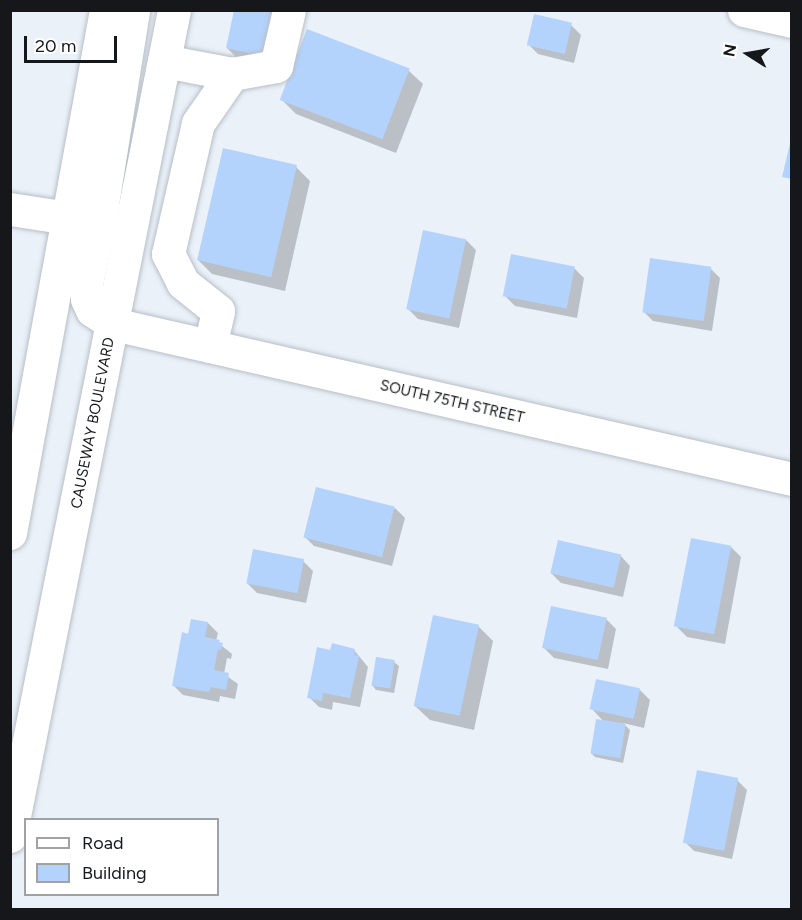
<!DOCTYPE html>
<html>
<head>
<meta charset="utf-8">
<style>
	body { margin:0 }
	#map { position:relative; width:802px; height:920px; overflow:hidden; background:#eaf1f9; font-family:Figtree,sans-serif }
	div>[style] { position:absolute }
	.shadow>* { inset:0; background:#0003 }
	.building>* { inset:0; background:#b4d3fc; transform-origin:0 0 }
	.roads { filter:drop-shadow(0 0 2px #b8bec6) drop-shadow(0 0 2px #b8bec6) }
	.minor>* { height:33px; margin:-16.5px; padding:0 16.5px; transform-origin:16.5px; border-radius:16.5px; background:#fff }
	.major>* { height:33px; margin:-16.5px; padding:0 16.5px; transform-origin:16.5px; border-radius:16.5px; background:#fff }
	span { translate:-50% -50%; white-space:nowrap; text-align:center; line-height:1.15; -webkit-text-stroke:5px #fff; paint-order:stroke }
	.street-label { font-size:15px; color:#15171a }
	.frame { position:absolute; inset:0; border:12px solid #15171a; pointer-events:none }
	.legend { position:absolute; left:24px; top:818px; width:195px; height:78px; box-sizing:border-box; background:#fff; border:2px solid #a1a2a3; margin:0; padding:8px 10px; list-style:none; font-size:18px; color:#15171a }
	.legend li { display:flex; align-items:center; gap:12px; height:30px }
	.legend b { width:30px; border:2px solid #a1a2a3 }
	.north { position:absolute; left:718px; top:24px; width:60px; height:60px; -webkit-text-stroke:4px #fff; paint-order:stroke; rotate:281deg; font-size:16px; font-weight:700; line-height:24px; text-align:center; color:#15171a }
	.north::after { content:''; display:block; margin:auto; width:21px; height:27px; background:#15171a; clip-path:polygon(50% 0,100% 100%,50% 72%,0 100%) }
	.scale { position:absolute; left:24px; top:36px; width:93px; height:27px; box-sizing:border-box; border:3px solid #15171a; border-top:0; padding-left:8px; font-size:18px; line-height:21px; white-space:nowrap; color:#15171a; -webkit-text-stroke:4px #fff; paint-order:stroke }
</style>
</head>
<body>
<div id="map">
	<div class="shadow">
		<i style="clip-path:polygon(235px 10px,280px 67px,237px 58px,227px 48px)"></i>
		<i style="clip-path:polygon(571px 25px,581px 35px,574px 63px,538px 54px,528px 44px)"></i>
		<i style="clip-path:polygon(408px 70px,423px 84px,396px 153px,296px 114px,281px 99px)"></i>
		<i style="clip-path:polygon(296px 167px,310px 181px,285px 291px,212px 274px,198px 260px)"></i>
		<i style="clip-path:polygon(466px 240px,476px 250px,459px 328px,418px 319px,408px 309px)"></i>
		<i style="clip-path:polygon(574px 268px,584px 278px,577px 318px,515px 306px,505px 296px)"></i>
		<i style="clip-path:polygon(710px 268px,720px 278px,712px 331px,653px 321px,643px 311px)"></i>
		<i style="clip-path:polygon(395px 508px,405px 518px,392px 566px,314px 546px,304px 536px)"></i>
		<i style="clip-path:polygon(731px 547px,741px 557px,725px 644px,687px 637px,677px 627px)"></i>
		<i style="clip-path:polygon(621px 556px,630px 566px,623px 597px,561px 583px,551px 573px)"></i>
		<i style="clip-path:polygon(303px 561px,313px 571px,306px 603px,257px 593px,247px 583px)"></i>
		<i style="clip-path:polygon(606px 619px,616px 629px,608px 669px,554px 658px,544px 648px)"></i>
		<i style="clip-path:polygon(208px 623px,218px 633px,216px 641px,232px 654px,231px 659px,227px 658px,224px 674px,238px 684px,235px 699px,220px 696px,219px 702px,183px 695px,173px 685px,189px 635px)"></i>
		<i style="clip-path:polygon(478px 626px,493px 641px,474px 730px,430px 720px,415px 706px)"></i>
		<i style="clip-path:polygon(354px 650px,368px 667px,360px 707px,333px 702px,332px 710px,319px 707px,309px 697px)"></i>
		<i style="clip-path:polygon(394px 662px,399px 666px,394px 693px,376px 690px,372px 685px)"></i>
		<i style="clip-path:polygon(598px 681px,640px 690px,650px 700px,644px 728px,623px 723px,630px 730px,623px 763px,595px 757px,591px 753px,604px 722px,592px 709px)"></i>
		<i style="clip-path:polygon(737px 780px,747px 790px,732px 859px,694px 851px,684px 841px)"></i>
	</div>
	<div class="building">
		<i style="clip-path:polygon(234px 10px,280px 10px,270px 58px,226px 48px)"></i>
		<i style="left:534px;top:14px;width:39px;height:32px;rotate:13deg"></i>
		<i style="left:307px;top:29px;width:110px;height:76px;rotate:21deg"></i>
		<i style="clip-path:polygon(791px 139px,792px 140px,792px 179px,782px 177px)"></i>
		<i style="left:223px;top:148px;width:76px;height:115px;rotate:13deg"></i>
		<i style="left:423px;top:230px;width:44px;height:81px;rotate:12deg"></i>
		<i style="left:511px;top:254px;width:65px;height:43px;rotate:11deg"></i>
		<i style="left:650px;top:258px;width:62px;height:55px;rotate:8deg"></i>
		<i style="left:316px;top:487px;width:81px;height:52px;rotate:14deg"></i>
		<i style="left:691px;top:538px;width:41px;height:90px;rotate:11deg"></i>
		<i style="left:558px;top:540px;width:65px;height:34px;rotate:13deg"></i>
		<i style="left:253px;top:549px;width:52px;height:35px;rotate:11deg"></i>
		<i style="left:551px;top:606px;width:57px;height:43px;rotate:12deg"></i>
		<i style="left:433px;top:615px;width:47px;height:93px;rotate:12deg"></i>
		<i style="clip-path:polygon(191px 619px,208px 622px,205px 637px,220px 640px,219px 642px,223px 643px,221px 650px,218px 649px,214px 670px,229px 673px,226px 690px,211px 687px,209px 692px,172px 686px,182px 632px,188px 634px)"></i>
		<i style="clip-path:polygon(332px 643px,355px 649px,354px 655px,359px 656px,350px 698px,323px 693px,322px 701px,307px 698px,317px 647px,330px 650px)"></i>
		<i style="left:376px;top:657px;width:19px;height:29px;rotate:9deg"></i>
		<i style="left:596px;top:679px;width:45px;height:31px;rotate:12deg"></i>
		<i style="left:596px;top:719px;width:30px;height:35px;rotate:9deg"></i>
		<i style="left:697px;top:770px;width:42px;height:74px;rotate:11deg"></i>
	</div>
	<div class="roads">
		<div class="minor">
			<i style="left:744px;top:10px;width:49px;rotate:12.9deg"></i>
			<i style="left:164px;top:61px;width:69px;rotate:10.8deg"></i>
			<i style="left:10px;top:209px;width:59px;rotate:8.8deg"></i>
			<i style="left:113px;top:324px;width:696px;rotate:12.86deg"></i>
			<i style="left:210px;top:346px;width:36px;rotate:-77deg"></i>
			<i style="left:218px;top:311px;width:45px;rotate:-141.3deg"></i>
			<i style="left:183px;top:283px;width:33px;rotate:-117deg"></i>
			<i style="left:168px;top:254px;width:134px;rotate:-77.1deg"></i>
			<i style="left:198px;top:123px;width:60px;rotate:-55.2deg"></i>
			<i style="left:232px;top:74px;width:45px;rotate:-10.3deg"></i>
			<i style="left:276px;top:66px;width:57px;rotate:-76.9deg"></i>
		</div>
		<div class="major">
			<i style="left:113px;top:324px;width:25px;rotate:-146deg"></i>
			<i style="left:92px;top:310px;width:12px;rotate:-114deg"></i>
			<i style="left:87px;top:299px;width:15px;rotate:-94deg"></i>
			<i style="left:86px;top:284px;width:68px;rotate:-78.2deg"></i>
			<i style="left:100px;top:217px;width:210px;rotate:-80.9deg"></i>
			<i style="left:10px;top:533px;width:532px;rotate:-79.6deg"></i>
			<i style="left:10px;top:836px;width:842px;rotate:-78.77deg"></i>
		</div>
	</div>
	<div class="street-label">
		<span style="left:452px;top:402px;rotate:13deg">SOUTH 75TH STREET</span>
		<span style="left:93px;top:423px;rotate:-79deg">CAUSEWAY BOULEVARD</span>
	</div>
	<div class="frame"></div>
	<ul class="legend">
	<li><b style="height:8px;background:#fff"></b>Road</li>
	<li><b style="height:16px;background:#b4d3fc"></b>Building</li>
	</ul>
	<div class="north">N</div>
	<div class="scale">20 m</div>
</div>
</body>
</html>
